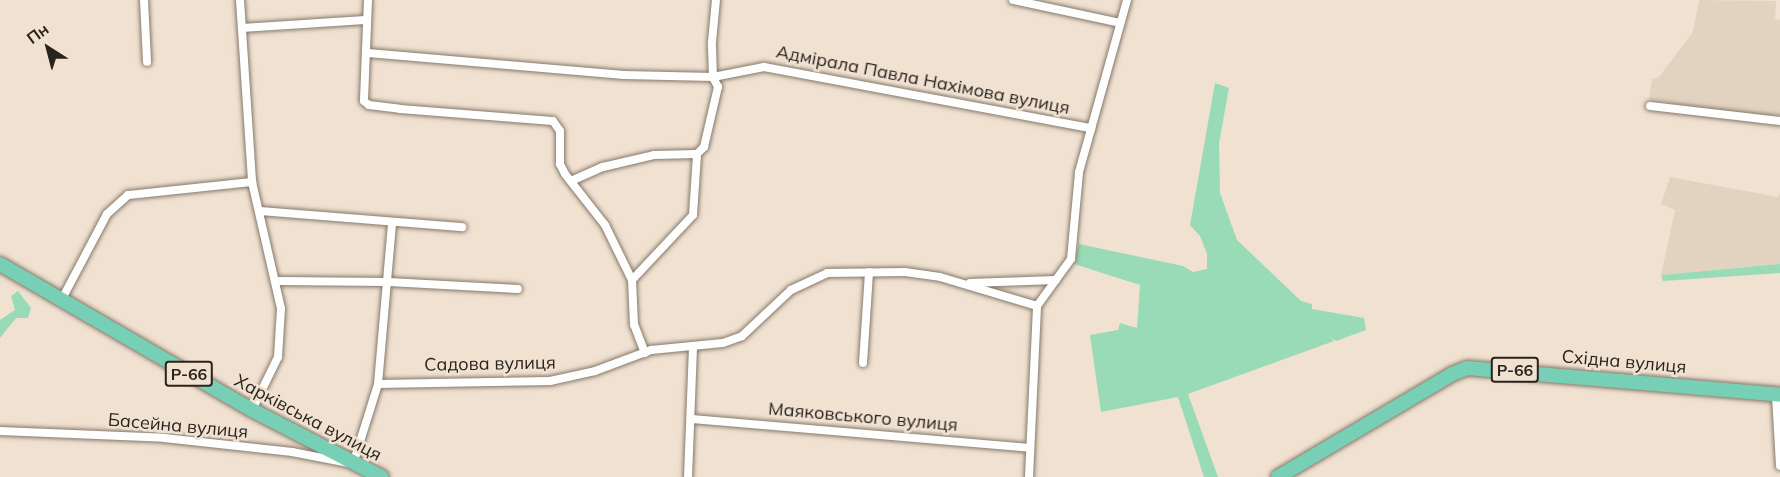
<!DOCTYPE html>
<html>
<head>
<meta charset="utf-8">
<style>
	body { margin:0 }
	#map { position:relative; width:1780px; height:477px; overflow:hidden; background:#f0e1d1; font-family:Mulish,sans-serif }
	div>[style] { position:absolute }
	.industrial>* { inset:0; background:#e2d3c1 }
	.green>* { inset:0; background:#99dab7 }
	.roads { filter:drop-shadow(0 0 2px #86796a) drop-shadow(0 0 2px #86796a) }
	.minor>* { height:8px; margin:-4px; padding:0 4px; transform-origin:4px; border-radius:4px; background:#fff }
	.primary>* { height:14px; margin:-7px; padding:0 7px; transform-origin:7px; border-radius:7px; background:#77d0b5 }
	span { translate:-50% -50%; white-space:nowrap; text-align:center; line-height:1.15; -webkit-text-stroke:5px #f0e1d1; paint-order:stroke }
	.shield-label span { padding:2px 4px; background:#f0e1d1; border:2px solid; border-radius:4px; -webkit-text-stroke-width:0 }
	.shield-label { font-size:16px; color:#28231d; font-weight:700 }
	.street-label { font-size:18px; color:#28231d }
	.north { position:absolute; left:18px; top:18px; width:60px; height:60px; -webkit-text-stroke:4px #f0e1d1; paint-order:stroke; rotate:324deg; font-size:16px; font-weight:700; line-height:24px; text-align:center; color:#28231d }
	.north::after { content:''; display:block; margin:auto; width:21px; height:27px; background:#28231d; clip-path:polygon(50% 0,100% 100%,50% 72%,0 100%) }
</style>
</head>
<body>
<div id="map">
	<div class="industrial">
		<i style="clip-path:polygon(1699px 0,1776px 1px,1775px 19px,1780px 20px,1780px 115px,1741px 115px,1649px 99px,1652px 79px,1659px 77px,1693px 32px)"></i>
		<i style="clip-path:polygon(1670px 177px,1778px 197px,1780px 192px,1780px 264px,1661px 275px,1675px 210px,1661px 204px)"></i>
	</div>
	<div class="green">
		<i style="clip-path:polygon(1215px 83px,1229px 88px,1219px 143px,1220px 193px,1237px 240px,1301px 301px,1312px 304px,1312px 309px,1364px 318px,1366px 330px,1336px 341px,1329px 336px,1334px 341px,1188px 394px,1218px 477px,1204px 477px,1178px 397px,1101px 412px,1090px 335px,1118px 330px,1120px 323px,1137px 328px,1140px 285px,1074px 264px,1079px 244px,1183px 266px,1193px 272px,1207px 269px,1207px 254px,1200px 236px,1190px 225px)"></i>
		<i style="clip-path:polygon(1780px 264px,1780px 273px,1663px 281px,1661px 275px)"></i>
		<i style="clip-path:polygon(18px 291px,31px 308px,28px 318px,16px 318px,0 338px,0 320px,15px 310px,11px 296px)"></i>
	</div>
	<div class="roads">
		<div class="minor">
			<i style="left:144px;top:0;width:62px;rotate:87.2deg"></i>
			<i style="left:240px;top:0;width:182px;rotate:86.2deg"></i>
			<i style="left:252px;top:182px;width:130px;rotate:77.1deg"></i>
			<i style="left:281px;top:309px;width:48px;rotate:93.6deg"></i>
			<i style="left:278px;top:357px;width:59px;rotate:116.1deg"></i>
			<i style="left:368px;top:0;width:101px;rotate:92.3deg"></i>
			<i style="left:364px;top:101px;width:6px;rotate:39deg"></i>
			<i style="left:369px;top:105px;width:31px;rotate:7deg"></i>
			<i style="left:400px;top:109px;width:153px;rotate:4.5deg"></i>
			<i style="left:553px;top:121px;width:12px;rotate:55deg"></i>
			<i style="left:560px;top:131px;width:33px;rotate:90deg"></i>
			<i style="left:560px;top:164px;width:11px;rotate:63deg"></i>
			<i style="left:565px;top:174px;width:65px;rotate:51.9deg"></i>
			<i style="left:605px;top:225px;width:61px;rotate:63.9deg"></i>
			<i style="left:1013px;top:0;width:109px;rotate:12.1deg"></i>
			<i style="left:242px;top:28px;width:123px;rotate:-3.7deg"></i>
			<i style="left:368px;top:53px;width:257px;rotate:4.9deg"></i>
			<i style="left:624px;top:75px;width:89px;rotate:1.3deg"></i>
			<i style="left:713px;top:77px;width:52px;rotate:-11.1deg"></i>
			<i style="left:764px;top:67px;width:333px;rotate:10.6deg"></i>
			<i style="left:1650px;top:106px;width:131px;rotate:6.6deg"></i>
			<i style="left:571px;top:181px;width:35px;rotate:-24deg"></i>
			<i style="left:603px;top:167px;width:52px;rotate:-13.2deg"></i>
			<i style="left:654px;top:155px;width:43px;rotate:-1.3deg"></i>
			<i style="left:261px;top:211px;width:202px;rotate:4.6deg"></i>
			<i style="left:277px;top:281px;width:112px;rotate:0.5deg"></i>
			<i style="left:389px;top:282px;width:129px;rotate:3.1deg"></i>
			<i style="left:970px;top:283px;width:86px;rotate:-2deg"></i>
			<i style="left:62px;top:299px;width:96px;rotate:-62.1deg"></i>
			<i style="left:107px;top:214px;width:28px;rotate:-42deg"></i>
			<i style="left:128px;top:195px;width:125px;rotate:-6deg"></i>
			<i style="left:1037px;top:306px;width:58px;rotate:-54.1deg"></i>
			<i style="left:1071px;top:259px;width:87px;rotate:-84.7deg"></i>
			<i style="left:1079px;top:172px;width:179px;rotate:-74.4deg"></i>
			<i style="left:645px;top:353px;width:30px;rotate:-111deg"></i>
			<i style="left:634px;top:325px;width:45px;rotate:-92.5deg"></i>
			<i style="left:632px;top:280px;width:89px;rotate:-46.8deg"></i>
			<i style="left:693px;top:215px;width:61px;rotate:-86.2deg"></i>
			<i style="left:697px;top:154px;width:10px;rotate:-45deg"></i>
			<i style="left:704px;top:147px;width:62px;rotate:-76.9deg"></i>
			<i style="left:718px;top:87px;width:11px;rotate:-117deg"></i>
			<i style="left:713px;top:77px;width:35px;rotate:-92deg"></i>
			<i style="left:712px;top:42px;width:42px;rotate:-84.6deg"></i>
			<i style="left:863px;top:363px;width:91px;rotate:-86.2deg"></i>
			<i style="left:378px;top:384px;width:172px;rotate:-1deg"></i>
			<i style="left:550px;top:381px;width:46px;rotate:-12.5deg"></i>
			<i style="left:595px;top:371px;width:60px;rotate:-20.6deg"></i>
			<i style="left:651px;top:350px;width:72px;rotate:-5.6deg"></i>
			<i style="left:723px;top:343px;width:20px;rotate:-20deg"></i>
			<i style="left:742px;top:336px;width:67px;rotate:-43.2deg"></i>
			<i style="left:791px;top:290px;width:40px;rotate:-25deg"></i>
			<i style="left:827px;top:273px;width:78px;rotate:-0.7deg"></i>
			<i style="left:905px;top:272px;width:35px;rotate:8deg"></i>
			<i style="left:940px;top:277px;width:101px;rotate:16.6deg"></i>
			<i style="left:1776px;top:396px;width:70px;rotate:86.7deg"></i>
			<i style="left:693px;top:419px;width:337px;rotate:4.9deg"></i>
			<i style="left:0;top:431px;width:164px;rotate:2.4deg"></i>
			<i style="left:164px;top:438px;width:129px;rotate:6.2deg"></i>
			<i style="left:292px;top:452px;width:62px;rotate:11.1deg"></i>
			<i style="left:353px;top:464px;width:84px;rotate:-72.6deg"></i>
			<i style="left:378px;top:384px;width:161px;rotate:-85deg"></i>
			<i style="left:688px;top:477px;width:130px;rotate:-87.8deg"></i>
			<i style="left:1029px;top:477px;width:171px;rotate:-87.3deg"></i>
		</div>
		<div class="primary">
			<i style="left:0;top:264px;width:291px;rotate:30.1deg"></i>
			<i style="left:252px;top:410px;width:146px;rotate:27.3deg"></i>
			<i style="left:1278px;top:477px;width:202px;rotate:-30.6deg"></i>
			<i style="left:1452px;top:374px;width:17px;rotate:-21deg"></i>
			<i style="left:1468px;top:368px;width:313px;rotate:4.9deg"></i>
		</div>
	</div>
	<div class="shield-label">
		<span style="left:1515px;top:370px">Р-66</span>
		<span style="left:189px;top:374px">Р-66</span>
	</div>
	<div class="street-label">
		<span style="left:923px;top:80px;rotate:11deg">Адмірала Павла Нахімова вулиця</span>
		<span style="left:1624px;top:362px;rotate:5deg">Східна вулиця</span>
		<span style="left:490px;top:364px;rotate:-1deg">Садова вулиця</span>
		<span style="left:863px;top:417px;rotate:5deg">Маяковського вулиця</span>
		<span style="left:308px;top:418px;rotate:28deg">Харківська вулиця</span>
		<span style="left:178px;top:426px;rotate:5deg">Басейна вулиця</span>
	</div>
	<div class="north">Пн</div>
</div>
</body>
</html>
